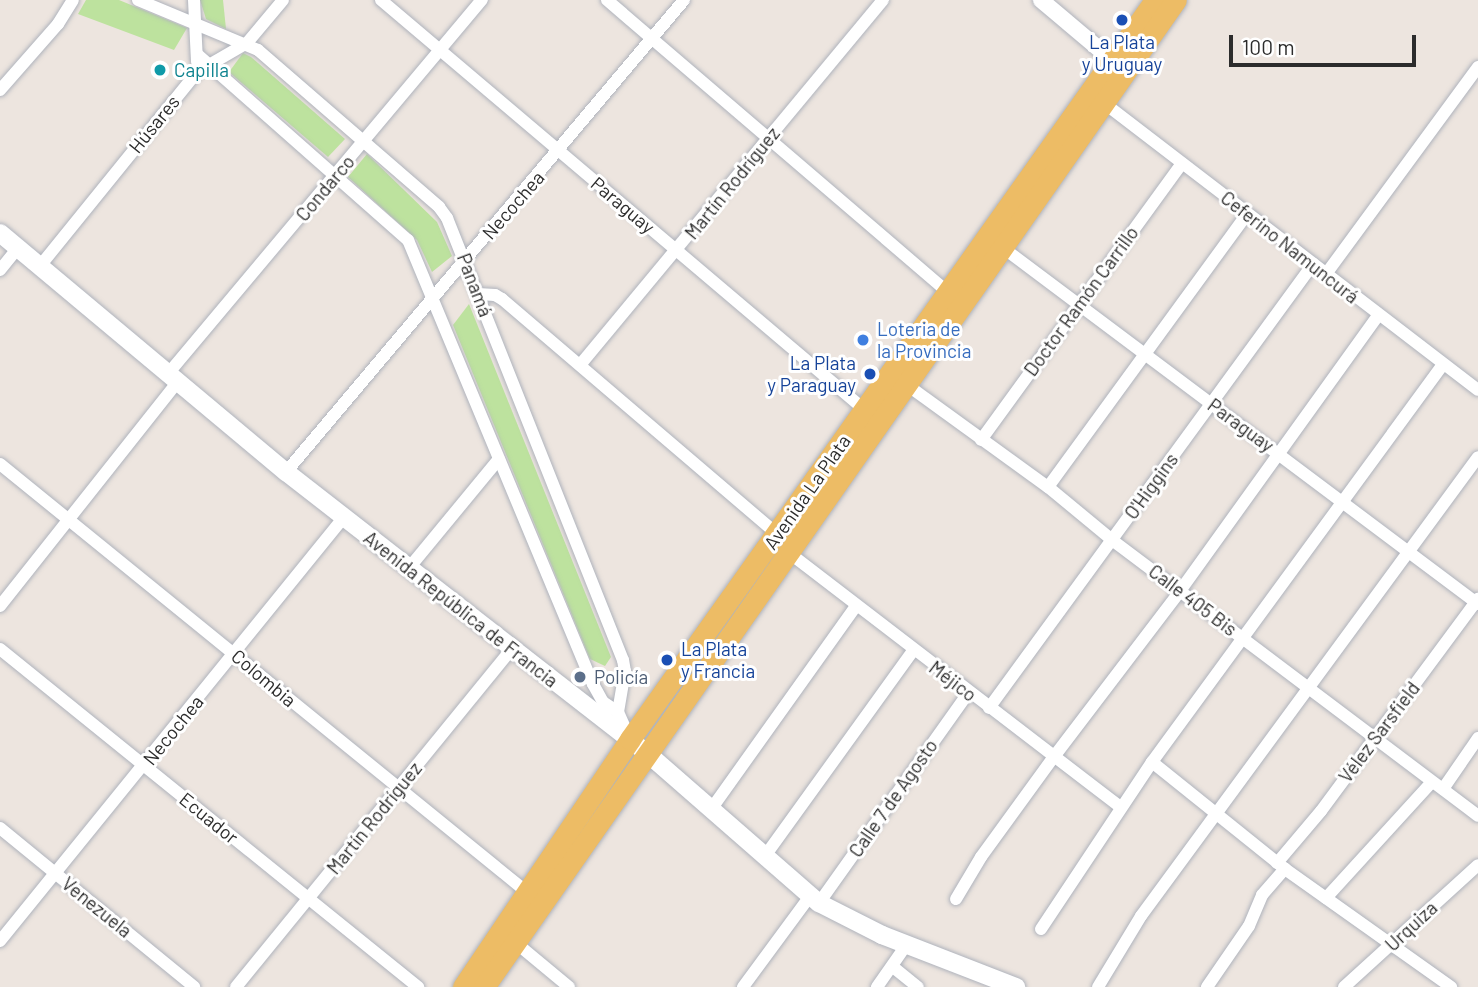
<!DOCTYPE html>
<html>
<head>
<meta charset="utf-8">
<style>
	body { margin:0 }
	#map { position:relative; width:1478px; height:987px; overflow:hidden; background:#ede5df; font-family:Barlow,sans-serif }
	div>[style] { position:absolute }
	.green>* { inset:0; background:#bde29e }
	.roads { filter:drop-shadow(0 0 2px #afb3bc) drop-shadow(0 0 2px #afb3bc) }
	.minor>* { height:12px; margin:-6px; padding:0 6px; transform-origin:6px; border-radius:6px; background:#fff }
	.tertiary>* { height:16px; margin:-8px; padding:0 8px; transform-origin:8px; border-radius:8px; background:#fff }
	.secondary>* { height:18px; margin:-9px; padding:0 9px; transform-origin:9px; border-radius:9px; background:#fff }
	.primary>* { height:21px; margin:-10.5px; padding:0 10.5px; transform-origin:10.5px; border-radius:10.5px; background:#edbc65 }
	.dots>* { width:19px; height:19px; translate:-50% -50%; box-sizing:border-box; border:4px solid #fff; border-radius:50% }
	span { translate:-50% -50%; white-space:nowrap; text-align:center; line-height:1.15; -webkit-text-stroke:6px #fff; paint-order:stroke }
	.transit-label { font-size:19px; color:#164399 }
	.right { translate:-100% -50%; text-align:right }
	.left { translate:0 -50%; text-align:left }
	.culture-label { font-size:19px; color:#0d838f }
	.street-label { font-size:19px; color:#2c2c2c }
	.shop-label { font-size:19px; color:#366cbe }
	.service-label { font-size:19px; color:#4e5e75 }
	.scale { position:absolute; left:1229px; top:35px; width:187px; height:32px; box-sizing:border-box; border:4px solid #2c2c2c; border-top:0; padding-left:9px; font-size:21px; line-height:24px; white-space:nowrap; color:#2c2c2c; -webkit-text-stroke:5px #fff; paint-order:stroke }
</style>
</head>
<body>
<div id="map">
	<div class="green">
		<i style="clip-path:polygon(86px 0,119px 0,187px 28px,174px 50px,78px 14px)"></i>
		<i style="clip-path:polygon(200px 0,223px 0,226px 29px,206px 19px)"></i>
		<i style="clip-path:polygon(243px 53px,251px 57px,345px 139px,328px 157px,229px 72px)"></i>
		<i style="clip-path:polygon(367px 154px,437px 222px,452px 256px,432px 272px,417px 240px,348px 177px)"></i>
		<i style="clip-path:polygon(469px 304px,611px 657px,605px 666px,590px 659px,453px 325px)"></i>
	</div>
	<div class="roads">
		<div class="minor">
			<i style="left:138px;top:0;width:130px;rotate:22.6deg"></i>
			<i style="left:258px;top:50px;width:240px;rotate:40.9deg"></i>
			<i style="left:439px;top:207px;width:14px;rotate:54deg"></i>
			<i style="left:447px;top:218px;width:476px;rotate:68.3deg"></i>
			<i style="left:623px;top:660px;width:11px;rotate:80deg"></i>
			<i style="left:625px;top:671px;width:42px;rotate:99.7deg"></i>
			<i style="left:618px;top:712px;width:30px;rotate:66deg"></i>
			<i style="left:194px;top:0;width:62px;rotate:87.2deg"></i>
			<i style="left:381px;top:0;width:634px;rotate:40.27deg"></i>
			<i style="left:607px;top:0;width:449px;rotate:40.6deg"></i>
			<i style="left:198px;top:55px;width:280px;rotate:41.4deg"></i>
			<i style="left:408px;top:240px;width:481px;rotate:67.4deg"></i>
			<i style="left:593px;top:684px;width:21px;rotate:61deg"></i>
			<i style="left:603px;top:702px;width:18px;rotate:34deg"></i>
			<i style="left:0;top:90px;width:88px;rotate:-48.7deg"></i>
			<i style="left:58px;top:24px;width:28px;rotate:-58deg"></i>
			<i style="left:1104px;top:103px;width:471px;rotate:37.5deg"></i>
			<i style="left:1002px;top:247px;width:595px;rotate:36.87deg"></i>
			<i style="left:40px;top:266px;width:250px;rotate:-51deg"></i>
			<i style="left:197px;top:72px;width:58px;rotate:-30.1deg"></i>
			<i style="left:247px;top:43px;width:56px;rotate:-50.1deg"></i>
			<i style="left:0;top:270px;width:28px;rotate:-51deg"></i>
			<i style="left:1326px;top:274px;width:257px;rotate:-53.7deg"></i>
			<i style="left:478px;top:294px;width:17px;rotate:3deg"></i>
			<i style="left:495px;top:295px;width:8px;rotate:30deg"></i>
			<i style="left:502px;top:299px;width:362px;rotate:40.5deg"></i>
			<i style="left:580px;top:365px;width:474px;rotate:-50.3deg"></i>
			<i style="left:167px;top:375px;width:490px;rotate:-50deg"></i>
			<i style="left:907px;top:385px;width:174px;rotate:35.9deg"></i>
			<i style="left:1048px;top:487px;width:83px;rotate:39.6deg"></i>
			<i style="left:1112px;top:540px;width:458px;rotate:37deg"></i>
			<i style="left:981px;top:440px;width:342px;rotate:-54deg"></i>
			<i style="left:0;top:464px;width:680px;rotate:39.09deg"></i>
			<i style="left:286px;top:472px;width:617px;rotate:-49.86deg"></i>
			<i style="left:1048px;top:487px;width:338px;rotate:-53.9deg"></i>
			<i style="left:788px;top:552px;width:419px;rotate:37.5deg"></i>
			<i style="left:409px;top:568px;width:141px;rotate:-50.5deg"></i>
			<i style="left:0;top:606px;width:285px;rotate:-51.6deg"></i>
			<i style="left:0;top:649px;width:538px;rotate:38.96deg"></i>
			<i style="left:989px;top:708px;width:550px;rotate:-53.88deg"></i>
			<i style="left:1152px;top:762px;width:171px;rotate:38.8deg"></i>
			<i style="left:1285px;top:869px;width:204px;rotate:35.4deg"></i>
			<i style="left:1443px;top:789px;width:62px;rotate:-55.5deg"></i>
			<i style="left:712px;top:808px;width:248px;rotate:-54.5deg"></i>
			<i style="left:0;top:828px;width:251px;rotate:39.3deg"></i>
			<i style="left:765px;top:856px;width:253px;rotate:-54.2deg"></i>
			<i style="left:1277px;top:863px;width:68px;rotate:-49.8deg"></i>
			<i style="left:1321px;top:811px;width:264px;rotate:-53.5deg"></i>
			<i style="left:1326px;top:898px;width:157px;rotate:-47.6deg"></i>
			<i style="left:956px;top:899px;width:49px;rotate:-59.2deg"></i>
			<i style="left:981px;top:857px;width:122px;rotate:-54deg"></i>
			<i style="left:1053px;top:758px;width:210px;rotate:-52.7deg"></i>
			<i style="left:1180px;top:591px;width:340px;rotate:-54.3deg"></i>
			<i style="left:819px;top:903px;width:257px;rotate:-54.6deg"></i>
			<i style="left:1041px;top:929px;width:201px;rotate:-56.4deg"></i>
			<i style="left:1152px;top:762px;width:493px;rotate:-53.8deg"></i>
			<i style="left:0;top:941px;width:546px;rotate:-50.95deg"></i>
			<i style="left:516px;top:943px;width:69px;rotate:39.7deg"></i>
			<i style="left:893px;top:967px;width:32px;rotate:39deg"></i>
			<i style="left:236px;top:987px;width:435px;rotate:-50.8deg"></i>
			<i style="left:743px;top:987px;width:113px;rotate:-53.6deg"></i>
			<i style="left:877px;top:987px;width:52px;rotate:-55.1deg"></i>
			<i style="left:1098px;top:987px;width:83px;rotate:-58.8deg"></i>
			<i style="left:1141px;top:916px;width:569px;rotate:-53.71deg"></i>
			<i style="left:1207px;top:987px;width:74px;rotate:-55.5deg"></i>
			<i style="left:1249px;top:926px;width:34px;rotate:-67deg"></i>
			<i style="left:1262px;top:895px;width:35px;rotate:-49deg"></i>
			<i style="left:1344px;top:987px;width:181px;rotate:-42.3deg"></i>
		</div>
		<div class="tertiary">
			<i style="left:1041px;top:0;width:93px;rotate:40.2deg"></i>
		</div>
		<div class="secondary">
			<i style="left:0;top:233px;width:373px;rotate:39.9deg"></i>
			<i style="left:286px;top:472px;width:459px;rotate:37.9deg"></i>
			<i style="left:648px;top:754px;width:227px;rotate:41.1deg"></i>
			<i style="left:819px;top:903px;width:71px;rotate:26.9deg"></i>
			<i style="left:882px;top:935px;width:144px;rotate:21.2deg"></i>
		</div>
		<div class="primary">
			<i style="left:463px;top:987px;width:299px;rotate:-56deg"></i>
			<i style="left:630px;top:739px;width:907px;rotate:-54.61deg"></i>
			<i style="left:484px;top:987px;width:1205px;rotate:-54.97deg"></i>
		</div>
	</div>
	<div class="dots">
		<i style="left:1122px;top:20px;background:#1a4fb4"></i>
		<i style="left:160px;top:70px;background:#0f9aa8"></i>
		<i style="left:863px;top:340px;background:#3f7fe0"></i>
		<i style="left:870px;top:374px;background:#1a4fb4"></i>
		<i style="left:667px;top:660px;background:#1a4fb4"></i>
		<i style="left:580px;top:677px;background:#5c6f8a"></i>
	</div>
	<div class="transit-label">
		<span style="left:1122px;top:53px">La Plata<br>y Uruguay</span>
		<span class="right" style="left:856px;top:374px">La Plata<br>y Paraguay</span>
		<span class="left" style="left:681px;top:660px">La Plata<br>y Francia</span>
	</div>
	<div class="culture-label">
		<span class="left" style="left:174px;top:70px">Capilla</span>
	</div>
	<div class="street-label">
		<span style="left:154px;top:124px;rotate:-51deg">Húsares</span>
		<span style="left:732px;top:183px;rotate:-51deg">Martín Rodríguez</span>
		<span style="left:325px;top:188px;rotate:-50deg">Condarco</span>
		<span style="left:513px;top:205px;rotate:-49deg">Necochea</span>
		<span style="left:623px;top:205px;rotate:40deg">Paraguay</span>
		<span style="left:1290px;top:247px;rotate:38deg">Ceferino Namuncurá</span>
		<span style="left:475px;top:285px;rotate:69deg">Panamá</span>
		<span style="left:1081px;top:301px;rotate:-54deg">Doctor Ramón Carrillo</span>
		<span style="left:1241px;top:425px;rotate:36deg">Paraguay</span>
		<span style="left:1151px;top:486px;rotate:-54deg">O'Higgins</span>
		<span style="left:807px;top:492px;rotate:-55deg">Avenida La Plata</span>
		<span style="left:1193px;top:600px;rotate:37deg">Calle 405 Bis</span>
		<span style="left:461px;top:609px;rotate:38deg">Avenida República de Francia</span>
		<span style="left:264px;top:678px;rotate:40deg">Colombia</span>
		<span style="left:953px;top:681px;rotate:37deg">Méjico</span>
		<span style="left:173px;top:730px;rotate:-51deg">Necochea</span>
		<span style="left:1379px;top:732px;rotate:-53deg">Vélez Sarsfield</span>
		<span style="left:893px;top:798px;rotate:-55deg">Calle 7 de Agosto</span>
		<span style="left:209px;top:818px;rotate:39deg">Ecuador</span>
		<span style="left:374px;top:818px;rotate:-51deg">Martín Rodríguez</span>
		<span style="left:97px;top:907px;rotate:39deg">Venezuela</span>
		<span style="left:1411px;top:926px;rotate:-43deg">Urquiza</span>
	</div>
	<div class="shop-label">
		<span class="left" style="left:877px;top:340px">Loteria de<br>la Provincia</span>
	</div>
	<div class="service-label">
		<span class="left" style="left:594px;top:677px">Policía</span>
	</div>
	<div class="scale">100 m</div>
</div>
</body>
</html>
